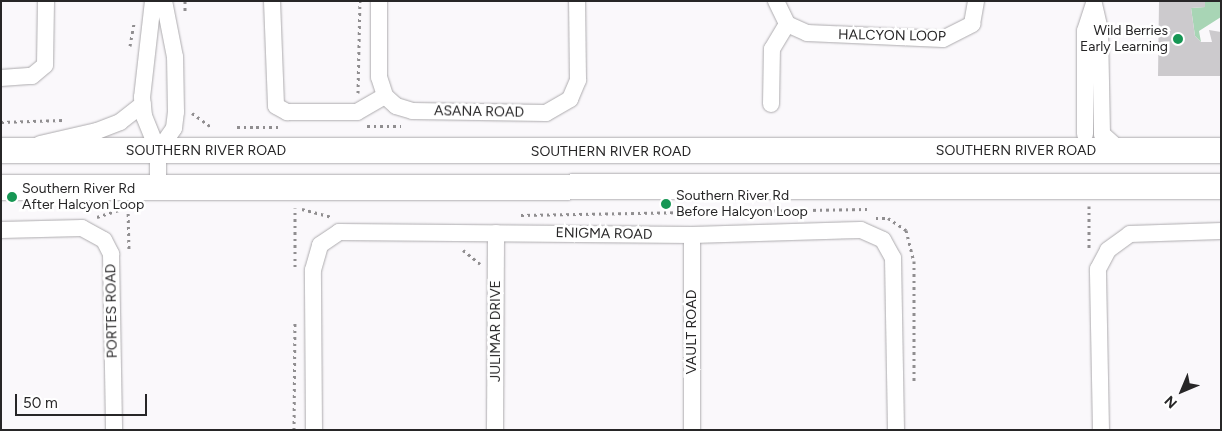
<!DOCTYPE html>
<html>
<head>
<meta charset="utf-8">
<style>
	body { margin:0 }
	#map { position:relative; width:1222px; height:431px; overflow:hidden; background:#faf8fb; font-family:Figtree,sans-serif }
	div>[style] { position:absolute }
	.green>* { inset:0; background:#a8d5b5 }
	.building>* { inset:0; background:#cccacd }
	.path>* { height:3px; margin-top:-1.5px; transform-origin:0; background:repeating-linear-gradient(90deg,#908e90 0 2.5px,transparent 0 6.5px) }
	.roads { filter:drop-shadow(0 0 1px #adabae) drop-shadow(0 0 1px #adabae) }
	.street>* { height:16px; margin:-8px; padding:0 8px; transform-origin:8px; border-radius:8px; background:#fff }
	.primary>* { height:25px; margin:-12.5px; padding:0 12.5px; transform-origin:12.5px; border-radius:12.5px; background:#fff }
	.dots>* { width:14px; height:14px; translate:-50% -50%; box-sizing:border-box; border:2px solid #fff; border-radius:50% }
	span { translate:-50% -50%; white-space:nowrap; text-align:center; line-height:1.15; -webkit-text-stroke:5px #fff; paint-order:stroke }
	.poi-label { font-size:14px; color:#272627 }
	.right { translate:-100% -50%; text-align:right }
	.left { translate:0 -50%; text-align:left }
	.street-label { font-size:14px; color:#272627 }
	.frame { position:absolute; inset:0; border:2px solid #272627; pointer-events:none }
	.north { position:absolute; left:1157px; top:366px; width:50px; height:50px; -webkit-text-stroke:4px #fff; paint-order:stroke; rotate:225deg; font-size:14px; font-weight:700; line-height:20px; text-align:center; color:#272627 }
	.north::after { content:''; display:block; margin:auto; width:18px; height:22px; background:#272627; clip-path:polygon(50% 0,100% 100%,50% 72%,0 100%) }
	.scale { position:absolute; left:15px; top:394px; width:132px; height:22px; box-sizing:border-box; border:2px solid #272627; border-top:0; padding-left:6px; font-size:15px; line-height:18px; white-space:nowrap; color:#272627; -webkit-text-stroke:4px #fff; paint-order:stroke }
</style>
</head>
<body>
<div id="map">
	<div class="green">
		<i style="clip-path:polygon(1205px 1px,1221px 1px,1221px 17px,1199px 31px,1201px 42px,1195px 36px,1191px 8px,1205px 7px)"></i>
	</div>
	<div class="building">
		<i style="clip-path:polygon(1159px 1px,1205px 1px,1205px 7px,1191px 8px,1195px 36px,1201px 42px,1212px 42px,1209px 30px,1221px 32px,1221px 76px,1158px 76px)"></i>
	</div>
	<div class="path">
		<i style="left:185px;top:1px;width:11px;rotate:90deg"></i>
		<i style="left:130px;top:46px;width:23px;rotate:-80deg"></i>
		<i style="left:358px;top:93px;width:92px;rotate:-88.8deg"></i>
		<i style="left:192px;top:113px;width:24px;rotate:36deg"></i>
		<i style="left:1px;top:122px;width:62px;rotate:-1.8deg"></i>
		<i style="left:367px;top:126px;width:34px"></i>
		<i style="left:237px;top:127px;width:41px"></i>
		<i style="left:1089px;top:206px;width:43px;rotate:90deg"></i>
		<i style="left:128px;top:207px;width:44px;rotate:88.7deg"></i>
		<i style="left:302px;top:209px;width:31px;rotate:15deg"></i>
		<i style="left:521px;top:215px;width:346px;rotate:-1deg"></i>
		<i style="left:97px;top:217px;width:26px;rotate:-18deg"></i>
		<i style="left:876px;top:218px;width:12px"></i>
		<i style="left:888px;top:218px;width:22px;rotate:34deg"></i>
		<i style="left:906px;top:230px;width:32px;rotate:76deg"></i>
		<i style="left:914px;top:261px;width:123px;rotate:90deg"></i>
		<i style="left:463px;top:250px;width:22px;rotate:39deg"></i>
		<i style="left:295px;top:267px;width:59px;rotate:-90deg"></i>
		<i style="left:294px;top:430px;width:109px;rotate:-89.5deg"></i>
	</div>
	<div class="roads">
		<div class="street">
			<i style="left:153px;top:1px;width:97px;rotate:96.5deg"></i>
			<i style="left:142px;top:97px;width:19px;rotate:84deg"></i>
			<i style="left:144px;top:116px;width:38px;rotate:68deg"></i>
			<i style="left:158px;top:151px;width:35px;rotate:90deg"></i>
			<i style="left:272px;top:1px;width:105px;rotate:87.8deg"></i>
			<i style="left:276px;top:106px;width:13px;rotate:29deg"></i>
			<i style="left:287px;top:112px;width:70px"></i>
			<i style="left:357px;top:112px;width:32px;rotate:-30deg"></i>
			<i style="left:379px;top:1px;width:76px;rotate:90deg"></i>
			<i style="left:379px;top:77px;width:20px;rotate:72deg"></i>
			<i style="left:385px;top:96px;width:15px;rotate:42deg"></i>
			<i style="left:396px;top:106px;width:17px;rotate:17deg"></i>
			<i style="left:412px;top:111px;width:134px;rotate:0.9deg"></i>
			<i style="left:546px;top:113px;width:28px;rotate:-30deg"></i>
			<i style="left:570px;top:99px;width:21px;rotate:-67deg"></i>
			<i style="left:578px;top:80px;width:79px;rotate:-90.7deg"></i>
			<i style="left:776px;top:1px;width:25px;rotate:64deg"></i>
			<i style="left:787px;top:24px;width:22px;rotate:24deg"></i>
			<i style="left:807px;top:33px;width:136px;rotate:2.5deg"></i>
			<i style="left:943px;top:39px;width:33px;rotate:-27deg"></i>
			<i style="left:972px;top:24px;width:23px;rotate:-80deg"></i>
			<i style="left:1094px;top:4px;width:27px;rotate:77deg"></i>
			<i style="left:1100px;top:30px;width:104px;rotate:88.9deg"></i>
			<i style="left:1102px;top:134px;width:24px;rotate:42deg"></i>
			<i style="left:1px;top:78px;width:31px;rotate:-4deg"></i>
			<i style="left:32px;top:76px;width:17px;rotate:-40deg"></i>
			<i style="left:45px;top:65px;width:64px;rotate:-89.1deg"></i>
			<i style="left:771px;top:104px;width:55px;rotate:-89deg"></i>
			<i style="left:772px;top:49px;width:29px;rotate:-59deg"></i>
			<i style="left:1085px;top:134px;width:103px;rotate:-90deg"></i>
			<i style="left:1085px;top:31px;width:28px;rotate:-72deg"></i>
			<i style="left:40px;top:144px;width:58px;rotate:-12.8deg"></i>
			<i style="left:97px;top:131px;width:25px;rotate:-21deg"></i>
			<i style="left:120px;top:122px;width:29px;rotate:-38deg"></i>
			<i style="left:158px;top:151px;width:28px;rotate:-55deg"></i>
			<i style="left:174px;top:128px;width:16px;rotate:-83deg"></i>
			<i style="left:176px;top:112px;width:55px;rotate:-91deg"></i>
			<i style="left:175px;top:57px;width:57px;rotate:-101.1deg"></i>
			<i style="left:1px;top:230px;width:81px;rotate:-1.4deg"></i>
			<i style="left:82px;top:228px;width:25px;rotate:29deg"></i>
			<i style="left:104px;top:240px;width:16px;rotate:63deg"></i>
			<i style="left:111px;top:254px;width:176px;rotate:89deg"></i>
			<i style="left:692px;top:235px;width:195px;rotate:90deg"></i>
			<i style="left:314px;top:430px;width:160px;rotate:-90.4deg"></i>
			<i style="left:313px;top:270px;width:26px;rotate:-74deg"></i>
			<i style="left:320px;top:245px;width:23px;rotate:-34deg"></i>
			<i style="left:339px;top:232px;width:353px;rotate:0.5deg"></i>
			<i style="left:692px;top:235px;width:169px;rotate:-1.7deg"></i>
			<i style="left:861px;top:230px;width:24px;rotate:24deg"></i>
			<i style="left:883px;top:240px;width:21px;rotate:61deg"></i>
			<i style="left:893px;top:258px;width:172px;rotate:89deg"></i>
			<i style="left:495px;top:430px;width:197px;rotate:-89.7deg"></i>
			<i style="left:1101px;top:430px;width:161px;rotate:-91.1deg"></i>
			<i style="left:1098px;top:269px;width:21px;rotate:-62deg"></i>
			<i style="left:1108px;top:250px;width:27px;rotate:-36deg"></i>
			<i style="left:1130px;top:234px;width:91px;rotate:-1.9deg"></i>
		</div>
		<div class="primary">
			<i style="left:1px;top:150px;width:1220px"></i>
			<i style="left:1px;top:187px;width:1220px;rotate:-0.05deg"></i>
		</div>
	</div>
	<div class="dots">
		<i style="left:1178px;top:39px;background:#169654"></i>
		<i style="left:12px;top:197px;background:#169654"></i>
		<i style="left:666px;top:204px;background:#169654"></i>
	</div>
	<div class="poi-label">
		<span class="right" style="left:1168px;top:39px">Wild Berries<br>Early Learning</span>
		<span class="left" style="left:22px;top:197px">Southern River Rd<br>After Halcyon Loop</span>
		<span class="left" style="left:676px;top:204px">Southern River Rd<br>Before Halcyon Loop</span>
	</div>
	<div class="street-label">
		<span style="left:892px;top:36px;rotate:1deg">HALCYON LOOP</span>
		<span style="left:479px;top:112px;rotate:1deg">ASANA ROAD</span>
		<span style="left:206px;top:151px">SOUTHERN RIVER ROAD</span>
		<span style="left:1016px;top:151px">SOUTHERN RIVER ROAD</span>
		<span style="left:611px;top:152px">SOUTHERN RIVER ROAD</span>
		<span style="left:604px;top:234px;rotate:1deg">ENIGMA ROAD</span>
		<span style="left:112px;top:311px;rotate:-91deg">PORTES ROAD</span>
		<span style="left:496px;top:331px;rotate:-90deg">JULIMAR DRIVE</span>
		<span style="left:692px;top:332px;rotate:-90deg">VAULT ROAD</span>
	</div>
	<div class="frame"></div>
	<div class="north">N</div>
	<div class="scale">50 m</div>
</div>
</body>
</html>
